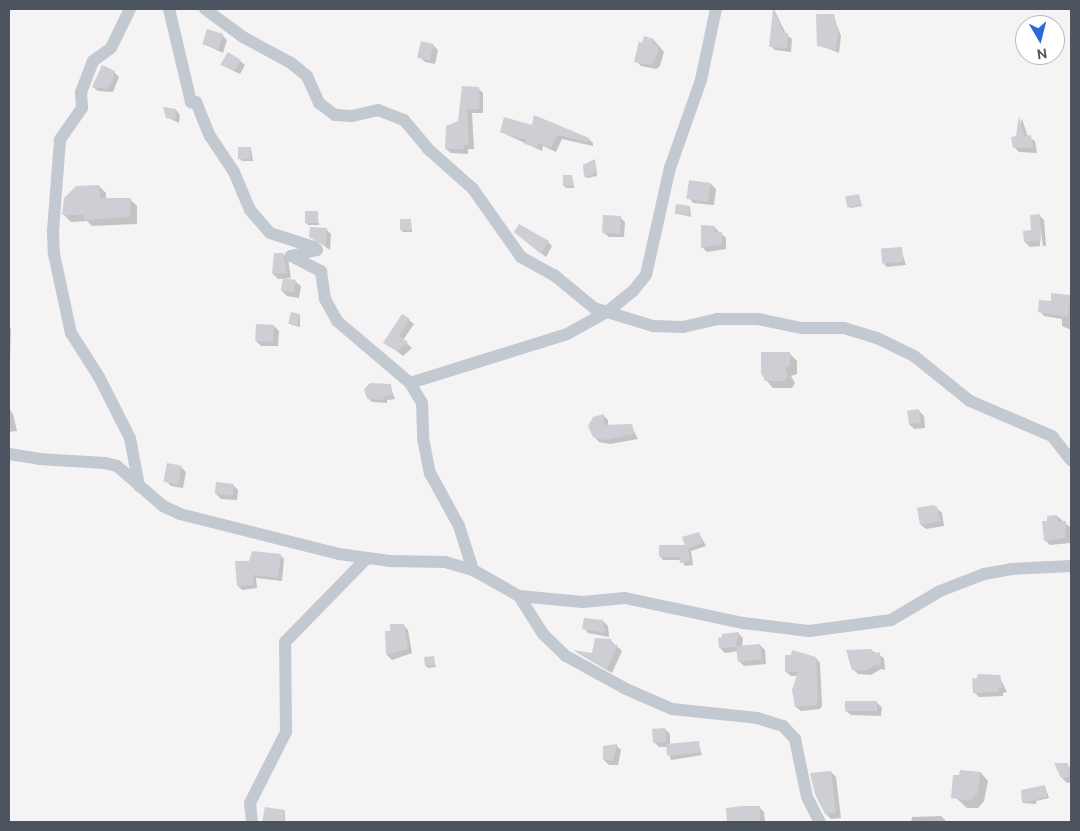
<!DOCTYPE html>
<html>
<head>
<meta charset="utf-8">
<style>
	body { margin:0 }
	#map { position:relative; width:1080px; height:831px; overflow:hidden; background:#f5f3f3; font-family:Ubuntu,sans-serif }
	div>[style] { position:absolute }
	.shadow>* { inset:0; background:#0003 }
	.building>* { inset:0; background:#cdcfd4; transform-origin:0 0 }
	.minor>* { height:12px; margin:-6px; padding:0 6px; transform-origin:6px; border-radius:6px; background:#c2c9d0 }
	span { translate:-50% -50%; white-space:nowrap; text-align:center; line-height:1.15; -webkit-text-stroke:4px #fff; paint-order:stroke }
	.frame { position:absolute; inset:0; border:10px solid #4c545f; pointer-events:none }
	.north { position:absolute; left:1015px; top:15px; width:50px; height:50px; box-sizing:border-box; background:#fff; border:1px solid #b7bbbf; border-radius:50%; rotate:172deg; font-size:14px; font-weight:700; line-height:20px; text-align:center; color:#4c545f }
	.north::after { content:''; display:block; margin:auto; width:18px; height:22px; background:#2c68d6; clip-path:polygon(50% 0,100% 100%,50% 72%,0 100%) }
</style>
</head>
<body>
<div id="map">
	<div class="shadow">
		<i style="clip-path:polygon(774px 9px,786px 34px,792px 39px,791px 52px,775px 50px,771px 46px)"></i>
		<i style="clip-path:polygon(833px 15px,841px 36px,839px 53px,819px 45px)"></i>
		<i style="clip-path:polygon(222px 35px,227px 40px,223px 53px,204px 44px)"></i>
		<i style="clip-path:polygon(654px 40px,664px 52px,660px 66px,656px 69px,641px 66px,636px 61px,643px 45px)"></i>
		<i style="clip-path:polygon(433px 45px,438px 50px,435px 64px,425px 62px,420px 57px)"></i>
		<i style="clip-path:polygon(240px 61px,245px 65px,240px 74px,222px 65px)"></i>
		<i style="clip-path:polygon(114px 72px,119px 77px,113px 92px,98px 91px,93px 87px)"></i>
		<i style="clip-path:polygon(478px 88px,483px 93px,483px 113px,472px 113px,474px 149px,468px 149px,468px 154px,451px 153px,446px 149px)"></i>
		<i style="clip-path:polygon(176px 110px,180px 115px,179px 123px,167px 117px)"></i>
		<i style="clip-path:polygon(1022px 119px,1028px 137px,1035px 141px,1037px 153px,1019px 152px,1014px 147px)"></i>
		<i style="clip-path:polygon(533px 126px,589px 139px,593px 143px,593px 146px,562px 139px,556px 152px,543px 146px,542px 151px,501px 132px)"></i>
		<i style="clip-path:polygon(251px 148px,253px 161px,242px 161px,240px 159px)"></i>
		<i style="clip-path:polygon(595px 160px,597px 176px,587px 178px,585px 176px)"></i>
		<i style="clip-path:polygon(572px 176px,574px 188px,566px 188px,564px 186px)"></i>
		<i style="clip-path:polygon(711px 184px,716px 189px,714px 205px,693px 203px,689px 198px)"></i>
		<i style="clip-path:polygon(99px 186px,106px 193px,106px 199px,130px 199px,137px 206px,137px 224px,92px 226px,87px 221px,71px 222px,64px 215px)"></i>
		<i style="clip-path:polygon(859px 195px,862px 206px,850px 208px,848px 206px)"></i>
		<i style="clip-path:polygon(690px 207px,691px 217px,676px 213px)"></i>
		<i style="clip-path:polygon(317px 213px,319px 225px,308px 225px,306px 223px)"></i>
		<i style="clip-path:polygon(1039px 215px,1044px 220px,1046px 246px,1043px 246px,1039px 219px,1040px 246px,1030px 247px,1025px 242px)"></i>
		<i style="clip-path:polygon(620px 217px,625px 222px,624px 237px,609px 237px,604px 233px)"></i>
		<i style="clip-path:polygon(411px 221px,412px 232px,403px 232px,401px 230px)"></i>
		<i style="clip-path:polygon(714px 227px,726px 238px,726px 249px,707px 252px,702px 247px)"></i>
		<i style="clip-path:polygon(327px 230px,331px 234px,330px 250px,310px 236px)"></i>
		<i style="clip-path:polygon(520px 236px,548px 242px,552px 246px,546px 257px)"></i>
		<i style="clip-path:polygon(901px 249px,906px 265px,887px 267px,884px 264px)"></i>
		<i style="clip-path:polygon(283px 254px,288px 259px,291px 278px,278px 279px,273px 274px)"></i>
		<i style="clip-path:polygon(296px 282px,301px 286px,299px 298px,287px 296px,282px 291px)"></i>
		<i style="clip-path:polygon(1053px 294px,1071px 296px,1071px 330px,1062px 326px,1062px 319px,1044px 316px,1040px 311px,1052px 303px)"></i>
		<i style="clip-path:polygon(300px 315px,300px 327px,292px 325px,290px 323px)"></i>
		<i style="clip-path:polygon(409px 320px,414px 324px,403px 340px,412px 348px,403px 356px,385px 342px)"></i>
		<i style="clip-path:polygon(274px 326px,279px 331px,278px 346px,261px 346px,256px 341px)"></i>
		<i style="clip-path:polygon(9px 327px,11px 329px,10px 357px,9px 357px)"></i>
		<i style="clip-path:polygon(790px 354px,797px 361px,797px 374px,791px 376px,795px 383px,792px 388px,773px 388px,766px 380px)"></i>
		<i style="clip-path:polygon(390px 386px,395px 399px,387px 400px,387px 403px,372px 402px,368px 398px)"></i>
		<i style="clip-path:polygon(9px 409px,13px 414px,17px 431px,9px 432px)"></i>
		<i style="clip-path:polygon(919px 411px,924px 416px,925px 428px,914px 429px,909px 424px)"></i>
		<i style="clip-path:polygon(603px 415px,608px 420px,608px 426px,631px 425px,638px 439px,610px 444px,599px 442px,594px 436px)"></i>
		<i style="clip-path:polygon(181px 467px,186px 472px,183px 488px,171px 486px,166px 481px)"></i>
		<i style="clip-path:polygon(233px 485px,238px 490px,237px 500px,221px 499px,216px 494px)"></i>
		<i style="clip-path:polygon(936px 508px,942px 513px,944px 526px,926px 529px,921px 525px)"></i>
		<i style="clip-path:polygon(1057px 516px,1070px 527px,1070px 543px,1050px 545px,1045px 540px,1049px 522px)"></i>
		<i style="clip-path:polygon(699px 533px,706px 546px,691px 551px,693px 565px,685px 566px,681px 560px,663px 560px,660px 556px,687px 546px)"></i>
		<i style="clip-path:polygon(280px 555px,284px 559px,282px 581px,256px 578px,257px 588px,242px 590px,238px 586px,250px 563px)"></i>
		<i style="clip-path:polygon(603px 621px,608px 626px,609px 637px,588px 633px,584px 628px)"></i>
		<i style="clip-path:polygon(403px 625px,408px 630px,412px 653px,392px 660px,387px 655px,387px 632px)"></i>
		<i style="clip-path:polygon(738px 633px,743px 638px,742px 647px,760px 645px,765px 650px,766px 664px,744px 666px,739px 661px,738px 651px,725px 653px,720px 648px)"></i>
		<i style="clip-path:polygon(610px 640px,622px 651px,612px 673px,576px 652px,593px 654px)"></i>
		<i style="clip-path:polygon(871px 650px,884px 658px,885px 670px,881px 669px,871px 675px,858px 674px,853px 669px)"></i>
		<i style="clip-path:polygon(433px 657px,436px 667px,428px 668px,426px 666px)"></i>
		<i style="clip-path:polygon(816px 658px,820px 663px,822px 706px,820px 709px,801px 711px,796px 707px,798px 676px,791px 676px,786px 672px)"></i>
		<i style="clip-path:polygon(999px 676px,1007px 692px,1003px 693px,1003px 696px,979px 697px,974px 692px,976px 681px)"></i>
		<i style="clip-path:polygon(877px 703px,882px 707px,881px 716px,851px 715px,846px 711px)"></i>
		<i style="clip-path:polygon(665px 729px,670px 734px,670px 746px,698px 742px,702px 755px,671px 760px,667px 747px,659px 747px,654px 742px)"></i>
		<i style="clip-path:polygon(616px 745px,621px 750px,618px 765px,609px 765px,604px 760px)"></i>
		<i style="clip-path:polygon(1067px 765px,1071px 769px,1071px 782px,1067px 783px,1062px 778px)"></i>
		<i style="clip-path:polygon(831px 772px,836px 777px,841px 818px,831px 819px,826px 814px)"></i>
		<i style="clip-path:polygon(981px 773px,988px 781px,984px 801px,978px 808px,967px 808px,953px 795px,960px 777px)"></i>
		<i style="clip-path:polygon(1045px 787px,1049px 798px,1036px 801px,1036px 804px,1023px 803px,1023px 791px)"></i>
		<i style="clip-path:polygon(759px 807px,764px 812px,765px 822px,728px 822px,728px 810px)"></i>
		<i style="clip-path:polygon(266px 809px,285px 811px,285px 822px,263px 822px)"></i>
		<i style="clip-path:polygon(941px 816px,947px 822px,911px 822px,912px 817px)"></i>
	</div>
	<div class="building">
		<i style="clip-path:polygon(773px 9px,784px 33px,788px 33px,787px 48px,769px 47px)"></i>
		<i style="clip-path:polygon(816px 14px,834px 14px,838px 32px,836px 50px,817px 46px)"></i>
		<i style="left:207px;top:29px;width:17px;height:16px;rotate:17deg"></i>
		<i style="clip-path:polygon(644px 36px,654px 39px,653px 44px,659px 46px,655px 61px,650px 65px,634px 62px,639px 41px,642px 43px)"></i>
		<i style="left:421px;top:41px;width:13px;height:17px;rotate:13deg"></i>
		<i style="clip-path:polygon(228px 52px,241px 60px,235px 70px,220px 65px)"></i>
		<i style="clip-path:polygon(102px 65px,115px 71px,112px 83px,106px 89px,92px 87px)"></i>
		<i style="clip-path:polygon(462px 86px,479px 87px,480px 96px,479px 109px,467px 109px,469px 145px,464px 145px,464px 149px,445px 149px,446px 126px,458px 121px)"></i>
		<i style="clip-path:polygon(163px 107px,176px 109px,175px 119px,166px 118px)"></i>
		<i style="clip-path:polygon(534px 115px,589px 138px,588px 142px,557px 135px,551px 148px,539px 143px,537px 147px,524px 144px,526px 140px,500px 132px,504px 117px,532px 125px)"></i>
		<i style="clip-path:polygon(1019px 116px,1024px 136px,1031px 135px,1033px 148px,1013px 148px,1011px 137px,1016px 136px)"></i>
		<i style="left:238px;top:147px;width:13px;height:12px"></i>
		<i style="clip-path:polygon(595px 159px,595px 174px,584px 177px,583px 165px)"></i>
		<i style="left:563px;top:175px;width:9px;height:11px"></i>
		<i style="left:689px;top:180px;width:22px;height:19px;rotate:8deg"></i>
		<i style="clip-path:polygon(99px 185px,100px 198px,131px 198px,130px 217px,84px 220px,84px 215px,62px 215px,64px 198px,76px 186px)"></i>
		<i style="left:859px;top:194px;width:11px;height:14px;rotate:80deg"></i>
		<i style="left:676px;top:204px;width:14px;height:10px;rotate:8deg"></i>
		<i style="left:318px;top:211px;width:12px;height:13px;rotate:90deg"></i>
		<i style="clip-path:polygon(1040px 214px,1041px 241px,1024px 242px,1023px 231px,1031px 230px,1030px 215px)"></i>
		<i style="left:603px;top:215px;width:18px;height:18px;rotate:3deg"></i>
		<i style="left:400px;top:219px;width:11px;height:11px"></i>
		<i style="clip-path:polygon(519px 224px,549px 241px,541px 254px,514px 232px)"></i>
		<i style="clip-path:polygon(701px 225px,715px 226px,714px 232px,722px 232px,722px 244px,701px 248px)"></i>
		<i style="clip-path:polygon(310px 227px,327px 228px,326px 247px,309px 237px)"></i>
		<i style="left:902px;top:247px;width:15px;height:21px;rotate:86deg"></i>
		<i style="clip-path:polygon(274px 253px,283px 253px,287px 273px,272px 274px)"></i>
		<i style="left:283px;top:278px;width:13px;height:13px;rotate:9deg"></i>
		<i style="clip-path:polygon(1051px 293px,1070px 295px,1068px 317px,1038px 312px,1039px 300px,1051px 301px)"></i>
		<i style="left:291px;top:312px;width:9px;height:12px;rotate:13deg"></i>
		<i style="clip-path:polygon(402px 314px,410px 319px,399px 336px,408px 342px,397px 351px,383px 343px)"></i>
		<i style="left:256px;top:324px;width:18px;height:17px;rotate:3deg"></i>
		<i style="clip-path:polygon(761px 352px,790px 352px,790px 366px,785px 368px,788px 375px,784px 381px,765px 381px,761px 373px)"></i>
		<i style="clip-path:polygon(370px 383px,391px 384px,392px 395px,384px 396px,383px 400px,367px 399px,364px 389px)"></i>
		<i style="left:919px;top:409px;width:14px;height:12px;rotate:82deg"></i>
		<i style="clip-path:polygon(604px 414px,604px 425px,632px 424px,634px 434px,604px 440px,593px 437px,588px 426px,593px 417px)"></i>
		<i style="left:167px;top:463px;width:15px;height:19px;rotate:11deg"></i>
		<i style="left:216px;top:482px;width:18px;height:12px;rotate:6deg"></i>
		<i style="clip-path:polygon(933px 505px,937px 507px,940px 521px,920px 525px,917px 508px)"></i>
		<i style="clip-path:polygon(1057px 515px,1058px 522px,1066px 521px,1065px 538px,1044px 541px,1042px 521px,1047px 521px,1047px 516px)"></i>
		<i style="clip-path:polygon(699px 532px,703px 543px,688px 548px,690px 561px,680px 563px,679px 557px,659px 557px,659px 545px,685px 545px,682px 537px)"></i>
		<i style="clip-path:polygon(252px 551px,281px 554px,278px 578px,253px 575px,254px 585px,237px 586px,235px 561px,249px 561px)"></i>
		<i style="clip-path:polygon(584px 618px,603px 620px,605px 633px,582px 629px)"></i>
		<i style="clip-path:polygon(390px 624px,404px 624px,408px 649px,386px 655px,385px 631px,390px 631px)"></i>
		<i style="clip-path:polygon(739px 632px,736px 646px,760px 644px,762px 659px,738px 662px,736px 647px,719px 648px,718px 638px,722px 637px,722px 634px)"></i>
		<i style="clip-path:polygon(595px 638px,611px 639px,612px 644px,618px 645px,607px 669px,573px 650px,592px 653px)"></i>
		<i style="clip-path:polygon(871px 649px,873px 653px,880px 652px,881px 666px,875px 665px,866px 671px,852px 670px,846px 650px)"></i>
		<i style="clip-path:polygon(792px 650px,816px 657px,818px 701px,816px 705px,795px 707px,792px 690px,798px 672px,785px 672px,785px 655px,791px 655px)"></i>
		<i style="left:434px;top:656px;width:9px;height:10px;rotate:84deg"></i>
		<i style="clip-path:polygon(978px 674px,1000px 675px,1003px 688px,998px 688px,999px 692px,973px 693px,972px 678px,976px 679px)"></i>
		<i style="left:845px;top:701px;width:32px;height:10px"></i>
		<i style="left:665px;top:728px;width:14px;height:13px;rotate:86deg"></i>
		<i style="left:699px;top:741px;width:12px;height:33px;rotate:85deg"></i>
		<i style="clip-path:polygon(617px 744px,613px 761px,603px 760px,603px 746px)"></i>
		<i style="clip-path:polygon(1054px 763px,1068px 763px,1070px 777px,1061px 778px)"></i>
		<i style="clip-path:polygon(960px 770px,981px 772px,977px 794px,970px 801px,951px 798px,953px 775px,959px 775px)"></i>
		<i style="clip-path:polygon(831px 771px,836px 813px,825px 814px,815px 794px,810px 773px)"></i>
		<i style="clip-path:polygon(1045px 785px,1047px 797px,1022px 803px,1021px 790px)"></i>
		<i style="clip-path:polygon(741px 806px,760px 806px,760px 821px,727px 822px,726px 808px)"></i>
		<i style="clip-path:polygon(265px 807px,285px 810px,283px 822px,262px 822px)"></i>
	</div>
	<div class="minor">
		<i style="left:130px;top:9px;width:43px;rotate:116deg"></i>
		<i style="left:111px;top:48px;width:22px;rotate:144deg"></i>
		<i style="left:93px;top:61px;width:34px;rotate:111deg"></i>
		<i style="left:81px;top:93px;width:15px;rotate:86deg"></i>
		<i style="left:82px;top:108px;width:39px;rotate:125deg"></i>
		<i style="left:60px;top:140px;width:91px;rotate:94.4deg"></i>
		<i style="left:53px;top:231px;width:23px;rotate:88deg"></i>
		<i style="left:54px;top:254px;width:81px;rotate:77.9deg"></i>
		<i style="left:71px;top:333px;width:52px;rotate:57.5deg"></i>
		<i style="left:99px;top:377px;width:68px;rotate:63.1deg"></i>
		<i style="left:130px;top:438px;width:49px;rotate:79.4deg"></i>
		<i style="left:169px;top:9px;width:96px;rotate:76.7deg"></i>
		<i style="left:191px;top:102px;width:5px"></i>
		<i style="left:196px;top:102px;width:37px;rotate:68deg"></i>
		<i style="left:210px;top:136px;width:43px;rotate:56.3deg"></i>
		<i style="left:234px;top:172px;width:41px;rotate:67.2deg"></i>
		<i style="left:250px;top:210px;width:30px;rotate:49deg"></i>
		<i style="left:270px;top:233px;width:46px;rotate:17.7deg"></i>
		<i style="left:314px;top:247px;width:4px;rotate:45deg"></i>
		<i style="left:317px;top:250px;width:27px;rotate:167deg"></i>
		<i style="left:291px;top:256px;width:34px;rotate:27deg"></i>
		<i style="left:321px;top:271px;width:28px;rotate:82deg"></i>
		<i style="left:325px;top:299px;width:25px;rotate:61deg"></i>
		<i style="left:337px;top:321px;width:96px;rotate:40.3deg"></i>
		<i style="left:410px;top:383px;width:164px;rotate:-17.3deg"></i>
		<i style="left:567px;top:334px;width:46px;rotate:-28.8deg"></i>
		<i style="left:607px;top:312px;width:33px;rotate:-39deg"></i>
		<i style="left:633px;top:291px;width:21px;rotate:-51deg"></i>
		<i style="left:646px;top:275px;width:110px;rotate:-77.4deg"></i>
		<i style="left:670px;top:168px;width:93px;rotate:-70.6deg"></i>
		<i style="left:701px;top:80px;width:73px;rotate:-78.1deg"></i>
		<i style="left:205px;top:9px;width:47px;rotate:36.4deg"></i>
		<i style="left:243px;top:37px;width:55px;rotate:28.4deg"></i>
		<i style="left:291px;top:63px;width:21px;rotate:39deg"></i>
		<i style="left:307px;top:76px;width:30px;rotate:66deg"></i>
		<i style="left:319px;top:103px;width:20px;rotate:37deg"></i>
		<i style="left:335px;top:115px;width:17px;rotate:3deg"></i>
		<i style="left:352px;top:116px;width:27px;rotate:-13deg"></i>
		<i style="left:378px;top:110px;width:28px;rotate:21deg"></i>
		<i style="left:404px;top:120px;width:38px;rotate:50deg"></i>
		<i style="left:428px;top:149px;width:60px;rotate:41.6deg"></i>
		<i style="left:473px;top:189px;width:83px;rotate:54.8deg"></i>
		<i style="left:521px;top:257px;width:38px;rotate:29deg"></i>
		<i style="left:554px;top:275px;width:52px;rotate:39.5deg"></i>
		<i style="left:594px;top:308px;width:62px;rotate:17deg"></i>
		<i style="left:653px;top:326px;width:30px;rotate:2deg"></i>
		<i style="left:683px;top:327px;width:36px;rotate:-13deg"></i>
		<i style="left:718px;top:319px;width:40px"></i>
		<i style="left:758px;top:319px;width:45px;rotate:11.6deg"></i>
		<i style="left:802px;top:328px;width:42px"></i>
		<i style="left:844px;top:328px;width:34px;rotate:17deg"></i>
		<i style="left:877px;top:338px;width:41px;rotate:25.9deg"></i>
		<i style="left:914px;top:356px;width:72px;rotate:38.8deg"></i>
		<i style="left:970px;top:401px;width:89px;rotate:23.1deg"></i>
		<i style="left:1052px;top:436px;width:31px;rotate:52deg"></i>
		<i style="left:410px;top:383px;width:23px;rotate:59deg"></i>
		<i style="left:422px;top:403px;width:35px;rotate:88deg"></i>
		<i style="left:423px;top:438px;width:36px;rotate:79deg"></i>
		<i style="left:430px;top:473px;width:60px;rotate:61.3deg"></i>
		<i style="left:459px;top:526px;width:46px;rotate:72.3deg"></i>
		<i style="left:9px;top:454px;width:30px;rotate:9deg"></i>
		<i style="left:39px;top:459px;width:66px;rotate:3.5deg"></i>
		<i style="left:105px;top:463px;width:12px;rotate:14deg"></i>
		<i style="left:117px;top:466px;width:61px;rotate:41deg"></i>
		<i style="left:163px;top:506px;width:19px;rotate:25deg"></i>
		<i style="left:180px;top:514px;width:164px;rotate:14.1deg"></i>
		<i style="left:339px;top:554px;width:51px;rotate:7.8deg"></i>
		<i style="left:390px;top:561px;width:55px;rotate:1deg"></i>
		<i style="left:445px;top:562px;width:29px;rotate:16deg"></i>
		<i style="left:473px;top:570px;width:53px;rotate:29.5deg"></i>
		<i style="left:519px;top:596px;width:64px;rotate:5.4deg"></i>
		<i style="left:583px;top:602px;width:42px;rotate:-5.4deg"></i>
		<i style="left:625px;top:598px;width:121px;rotate:12deg"></i>
		<i style="left:743px;top:623px;width:66px;rotate:6.9deg"></i>
		<i style="left:809px;top:631px;width:83px;rotate:-7.6deg"></i>
		<i style="left:891px;top:620px;width:57px;rotate:-30.6deg"></i>
		<i style="left:940px;top:591px;width:47px;rotate:-21.1deg"></i>
		<i style="left:984px;top:574px;width:27px;rotate:-10deg"></i>
		<i style="left:1011px;top:569px;width:60px;rotate:-2.9deg"></i>
		<i style="left:519px;top:596px;width:45px;rotate:57.7deg"></i>
		<i style="left:543px;top:634px;width:32px;rotate:44deg"></i>
		<i style="left:566px;top:656px;width:68px;rotate:28.8deg"></i>
		<i style="left:626px;top:689px;width:50px;rotate:23.5deg"></i>
		<i style="left:672px;top:709px;width:85px;rotate:6deg"></i>
		<i style="left:757px;top:718px;width:27px;rotate:17deg"></i>
		<i style="left:783px;top:726px;width:18px;rotate:47deg"></i>
		<i style="left:795px;top:739px;width:59px;rotate:78.3deg"></i>
		<i style="left:807px;top:797px;width:28px;rotate:63deg"></i>
		<i style="left:252px;top:822px;width:19px;rotate:-96deg"></i>
		<i style="left:250px;top:803px;width:80px;rotate:-63.1deg"></i>
		<i style="left:286px;top:732px;width:90px;rotate:-90.6deg"></i>
		<i style="left:285px;top:642px;width:117px;rotate:-45.7deg"></i>
	</div>
	<div class="frame"></div>
	<div class="north">N</div>
</div>
</body>
</html>
